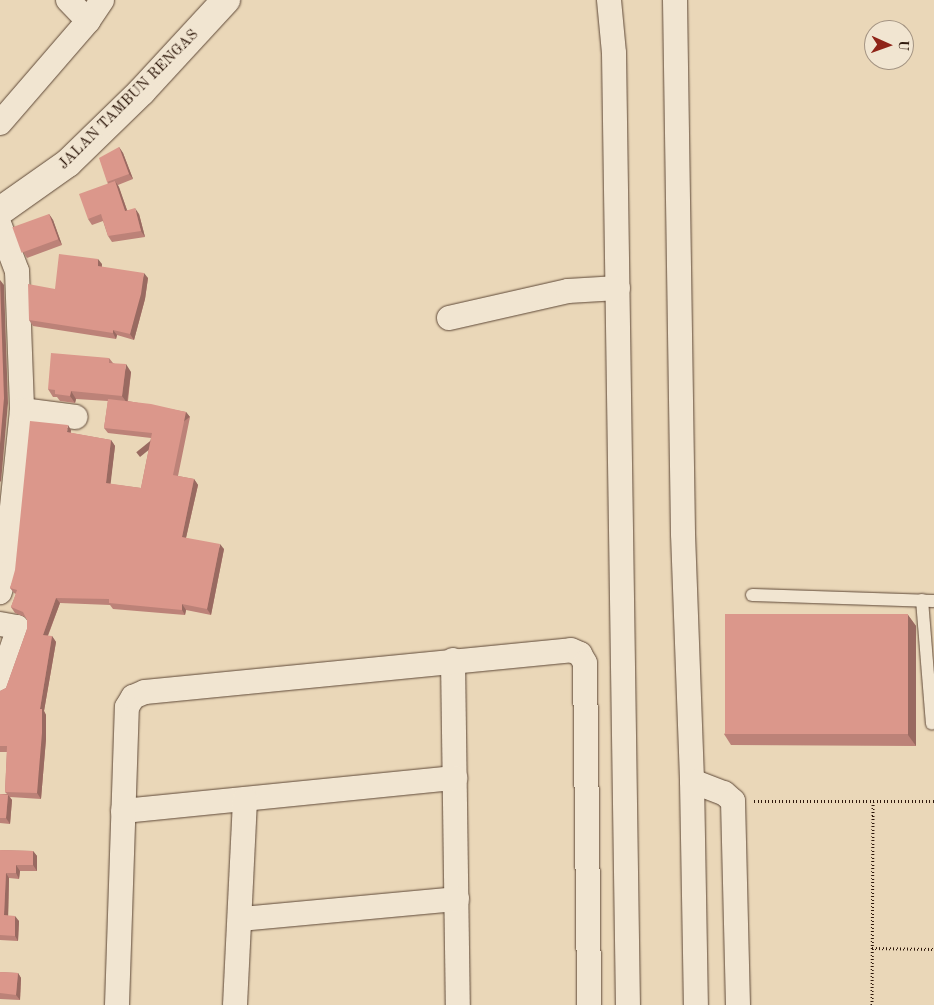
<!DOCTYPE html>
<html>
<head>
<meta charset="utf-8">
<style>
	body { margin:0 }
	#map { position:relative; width:934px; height:1005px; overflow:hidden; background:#ead7b8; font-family:"Old Standard TT",serif }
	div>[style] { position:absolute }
	.path>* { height:3px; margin-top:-1.5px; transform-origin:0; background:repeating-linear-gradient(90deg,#2f190c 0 1px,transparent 0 3.5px) }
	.roads { filter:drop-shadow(0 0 1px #5e4837) drop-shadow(0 0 1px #5e4837) }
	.service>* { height:12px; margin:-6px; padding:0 6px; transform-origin:6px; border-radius:6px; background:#f1e5d1 }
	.minor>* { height:24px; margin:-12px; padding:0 12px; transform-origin:12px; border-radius:12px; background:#f1e5d1 }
	.tertiary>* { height:28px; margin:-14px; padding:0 14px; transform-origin:14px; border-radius:14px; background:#f1e5d1 }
	.wall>* { inset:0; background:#bc8278 }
	.shaded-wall>* { inset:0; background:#996a61; transform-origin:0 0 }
	.building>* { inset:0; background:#db978b; transform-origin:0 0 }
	span { translate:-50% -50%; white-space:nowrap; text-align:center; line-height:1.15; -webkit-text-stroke:4px #f1e5d1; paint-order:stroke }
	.street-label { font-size:15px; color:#2f190c }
	.north { position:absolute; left:864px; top:20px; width:50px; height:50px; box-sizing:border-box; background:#f1e5d1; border:1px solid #a39382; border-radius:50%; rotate:92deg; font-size:14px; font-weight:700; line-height:20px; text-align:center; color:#2f190c }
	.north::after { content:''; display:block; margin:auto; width:18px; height:22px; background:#8f2418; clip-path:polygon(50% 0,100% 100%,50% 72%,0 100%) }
</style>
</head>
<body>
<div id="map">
	<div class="path">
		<i style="left:754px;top:801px;width:180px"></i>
		<i style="left:872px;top:948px;width:62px;rotate:0.9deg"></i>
		<i style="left:872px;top:1005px;width:203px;rotate:-89.7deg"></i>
	</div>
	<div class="roads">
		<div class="service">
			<i style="left:752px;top:595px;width:182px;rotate:1.9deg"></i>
			<i style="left:922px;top:600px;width:124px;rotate:85.4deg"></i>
		</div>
		<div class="minor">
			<i style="left:68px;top:0;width:29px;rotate:46deg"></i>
			<i style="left:609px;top:0;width:53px;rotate:84.6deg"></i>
			<i style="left:614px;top:53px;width:952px;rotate:89.16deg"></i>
			<i style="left:675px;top:0;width:534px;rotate:89.14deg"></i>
			<i style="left:683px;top:534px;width:247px;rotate:87.9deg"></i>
			<i style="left:692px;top:781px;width:224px;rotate:89deg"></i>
			<i style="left:0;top:123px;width:135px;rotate:-49.2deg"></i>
			<i style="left:88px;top:21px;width:25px;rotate:-56deg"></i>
			<i style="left:0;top:226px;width:48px;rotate:69.3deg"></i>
			<i style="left:17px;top:271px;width:139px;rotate:87.9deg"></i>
			<i style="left:22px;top:410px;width:165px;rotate:95.9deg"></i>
			<i style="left:5px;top:574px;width:19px;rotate:106deg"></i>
			<i style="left:449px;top:318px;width:122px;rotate:-12.8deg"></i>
			<i style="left:568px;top:291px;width:50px;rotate:-3.4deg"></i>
			<i style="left:22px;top:410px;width:54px;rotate:7.4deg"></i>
			<i style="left:0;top:624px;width:17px;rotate:10deg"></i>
			<i style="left:17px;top:627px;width:3px;rotate:72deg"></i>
			<i style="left:18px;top:630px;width:56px;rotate:108.8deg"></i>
			<i style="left:453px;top:660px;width:345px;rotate:89.2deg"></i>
			<i style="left:692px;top:781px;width:34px;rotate:21deg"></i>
			<i style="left:724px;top:793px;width:12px;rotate:42deg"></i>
			<i style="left:733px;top:801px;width:204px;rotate:88.6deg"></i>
			<i style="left:123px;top:811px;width:334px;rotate:-5.7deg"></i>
			<i style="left:241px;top:919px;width:217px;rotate:-5.3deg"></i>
			<i style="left:117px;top:1005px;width:298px;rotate:-88.1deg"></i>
			<i style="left:127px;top:707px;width:12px;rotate:-59deg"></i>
			<i style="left:133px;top:697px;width:13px;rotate:-23deg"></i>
			<i style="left:145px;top:692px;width:428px;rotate:-5.6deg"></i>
			<i style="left:571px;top:650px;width:10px;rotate:24deg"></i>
			<i style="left:580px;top:654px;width:10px;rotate:61deg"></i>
			<i style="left:585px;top:663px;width:342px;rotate:89.3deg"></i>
			<i style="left:235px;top:1005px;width:206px;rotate:-87.2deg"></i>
		</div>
		<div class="tertiary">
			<i style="left:0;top:211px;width:83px;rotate:-35.2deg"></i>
			<i style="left:68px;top:163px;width:103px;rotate:-44.2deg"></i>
			<i style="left:142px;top:91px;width:124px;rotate:-47.3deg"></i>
		</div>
	</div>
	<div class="wall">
		<i style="clip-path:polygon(119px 147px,123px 153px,133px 179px,118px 185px,127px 210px,139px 214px,145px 237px,112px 242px,108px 236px,103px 221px,92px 225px,88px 219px,108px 183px,107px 182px)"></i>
		<i style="clip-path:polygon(49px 214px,53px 220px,62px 245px,27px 258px,23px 252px)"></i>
		<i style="clip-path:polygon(102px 264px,102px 267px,148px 278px,145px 299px,134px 340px,117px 335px,116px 339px,33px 326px,29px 320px,55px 289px)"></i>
		<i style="clip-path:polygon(109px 358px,113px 363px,131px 372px,128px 401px,186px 412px,190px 417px,178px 476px,194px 479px,198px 485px,186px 538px,224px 549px,211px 615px,186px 610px,185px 615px,113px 609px,110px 605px,60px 603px,48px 636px,52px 636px,56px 642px,44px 711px,46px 715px,46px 739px,41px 799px,10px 797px,12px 800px,10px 824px,0 823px,0 794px,7px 794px,5px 792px,7px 752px,0 752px,0 691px,6px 688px,27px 629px,27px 620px,25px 617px,15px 613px,11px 607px,16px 594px,14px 593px,10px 588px,71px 430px,71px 433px,111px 440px,115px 446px,110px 484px,141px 488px,151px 438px,108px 433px,104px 428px,108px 401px,76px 399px,75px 403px,60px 401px,57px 397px,53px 397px,48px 389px)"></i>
		<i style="clip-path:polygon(908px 615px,916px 626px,916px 746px,731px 745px,724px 734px)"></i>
		<i style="clip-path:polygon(0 850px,33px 851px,37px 856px,37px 871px,20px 871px,19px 879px,9px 878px,8px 916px,19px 921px,18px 941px,0 940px)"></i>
		<i style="clip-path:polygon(0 972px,18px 973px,21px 978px,20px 1000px,0 999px)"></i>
	</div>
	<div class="shaded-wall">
		<i style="clip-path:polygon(119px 147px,123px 153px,133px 179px,129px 174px)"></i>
		<i style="clip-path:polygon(115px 181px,119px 187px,129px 216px,125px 211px)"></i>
		<i style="clip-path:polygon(135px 208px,139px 214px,145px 237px,141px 231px)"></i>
		<i style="clip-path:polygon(49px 214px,53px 220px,62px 245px,58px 239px)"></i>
		<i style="clip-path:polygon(98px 259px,102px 264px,101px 272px,98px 266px)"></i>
		<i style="clip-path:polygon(144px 273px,148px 278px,145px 299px,134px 340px,130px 334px)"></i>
		<i style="clip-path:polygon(0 280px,4px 285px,8px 403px,1px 482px,0 481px)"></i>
		<i style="clip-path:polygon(113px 330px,117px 335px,116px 339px,113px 333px)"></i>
		<i style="clip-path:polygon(126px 364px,131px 372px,127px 403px,122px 396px)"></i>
		<i style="clip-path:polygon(71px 391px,76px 399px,75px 403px,70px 396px)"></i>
		<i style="left:186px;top:412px;width:6px;height:64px;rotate:51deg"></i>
		<i style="clip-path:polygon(68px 425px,71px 430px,70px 438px,67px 432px)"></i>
		<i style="clip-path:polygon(111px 440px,115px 446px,110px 489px,106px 483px)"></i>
		<i style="clip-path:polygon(194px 479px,198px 485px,185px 542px,182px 537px)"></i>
		<i style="clip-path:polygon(220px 544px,224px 549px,211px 615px,207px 609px)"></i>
		<i style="clip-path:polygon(56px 598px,60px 603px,46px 640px,43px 635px)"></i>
		<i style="clip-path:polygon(182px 604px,186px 610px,185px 615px,182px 610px)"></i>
		<i style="clip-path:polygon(908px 615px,916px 626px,916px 746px,908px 735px)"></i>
		<i style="clip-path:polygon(52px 636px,56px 642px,44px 711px,46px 715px,46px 739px,41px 799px,37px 793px,40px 709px)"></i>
		<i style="clip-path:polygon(8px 795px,12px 800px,10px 824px,6px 818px)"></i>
		<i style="clip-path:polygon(33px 851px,37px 856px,37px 871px,33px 865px)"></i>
		<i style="clip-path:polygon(16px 865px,20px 871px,19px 879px,16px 873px)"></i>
		<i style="clip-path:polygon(6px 873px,9px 878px,8px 921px,4px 915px)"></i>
		<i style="clip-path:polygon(15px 916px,19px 921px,18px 941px,15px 936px)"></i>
		<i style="clip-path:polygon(18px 973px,21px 978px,20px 1000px,16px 995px)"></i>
	</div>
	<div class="building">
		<i style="clip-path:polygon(119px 147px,129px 174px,107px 182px,99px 158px)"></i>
		<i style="clip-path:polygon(115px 181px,125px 211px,135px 208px,141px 231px,108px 236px,101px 214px,88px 219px,79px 194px)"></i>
		<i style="left:49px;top:214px;width:27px;height:39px;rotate:70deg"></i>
		<i style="clip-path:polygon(59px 254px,98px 259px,98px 266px,144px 273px,141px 294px,130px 334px,113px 330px,113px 333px,29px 320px,28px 284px,55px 289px)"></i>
		<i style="clip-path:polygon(0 280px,4px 398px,0 444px)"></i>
		<i style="clip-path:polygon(51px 353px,109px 358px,109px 363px,126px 364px,122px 396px,71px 391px,70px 396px,55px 394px,55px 390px,48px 389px)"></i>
		<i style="clip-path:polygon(108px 399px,151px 404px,186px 412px,173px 475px,194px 479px,182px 537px,220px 544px,207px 609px,182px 604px,182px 610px,109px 603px,109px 599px,56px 598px,43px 635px,52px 636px,40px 709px,42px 709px,42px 733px,37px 793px,5px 792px,7px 746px,0 746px,0 691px,6px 688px,27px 629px,27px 620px,23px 612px,11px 607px,17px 590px,10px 588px,15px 570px,30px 421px,68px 425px,67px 432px,111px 440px,106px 483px,141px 488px,152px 433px,104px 428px)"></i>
		<i style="left:725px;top:614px;width:183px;height:120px"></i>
		<i style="clip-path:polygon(0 794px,8px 795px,6px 818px,0 818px)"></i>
		<i style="clip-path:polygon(0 850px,33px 851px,33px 865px,16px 865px,16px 873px,6px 873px,4px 915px,15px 916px,15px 936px,0 935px)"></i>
		<i style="clip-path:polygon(0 972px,18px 973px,16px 995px,0 993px)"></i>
	</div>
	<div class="street-label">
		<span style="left:129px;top:100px;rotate:-45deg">JALAN TAMBUN RENGAS</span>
	</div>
	<div class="north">U</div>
</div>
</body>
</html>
